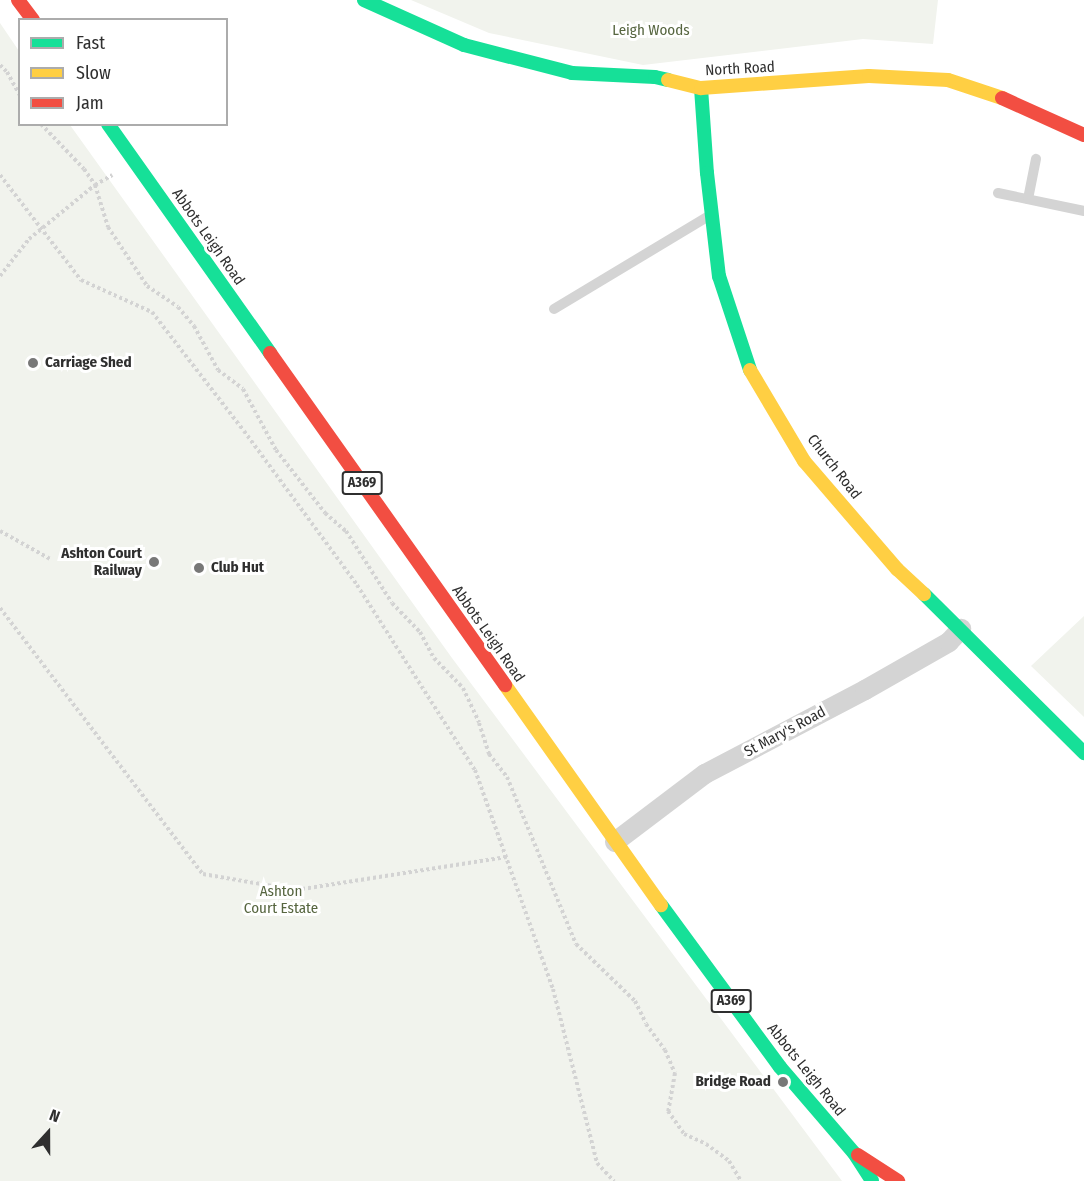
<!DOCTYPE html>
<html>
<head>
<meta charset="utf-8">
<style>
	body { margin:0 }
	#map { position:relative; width:1084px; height:1181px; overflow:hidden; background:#fff; font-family:"Fira Sans Condensed",sans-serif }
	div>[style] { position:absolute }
	.green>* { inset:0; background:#f1f3ed }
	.path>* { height:4px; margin-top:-2px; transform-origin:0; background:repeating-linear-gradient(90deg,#d3d3d3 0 3px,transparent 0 6px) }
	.lane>* { height:10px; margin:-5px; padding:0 5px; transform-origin:5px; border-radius:5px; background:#d4d4d4 }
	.street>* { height:20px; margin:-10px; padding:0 10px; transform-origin:10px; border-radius:10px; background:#d4d4d4 }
	.fast>* { height:14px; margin:-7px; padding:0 7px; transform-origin:7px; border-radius:7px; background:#16e098 }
	.slow>* { height:14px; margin:-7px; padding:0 7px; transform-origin:7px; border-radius:7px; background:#ffcf43 }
	.jam>* { height:14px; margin:-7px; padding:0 7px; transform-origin:7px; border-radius:7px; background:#f24e42 }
	.dots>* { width:16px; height:16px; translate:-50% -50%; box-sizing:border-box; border:3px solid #fff; border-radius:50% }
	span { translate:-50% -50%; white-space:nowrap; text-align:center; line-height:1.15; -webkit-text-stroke:6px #fff; paint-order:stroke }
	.shield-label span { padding:2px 4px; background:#fff; border:2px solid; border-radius:4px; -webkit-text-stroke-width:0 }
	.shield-label { font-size:14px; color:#2f2f2f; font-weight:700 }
	.park-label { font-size:15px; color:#576640 }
	.street-label { font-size:15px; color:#2f2f2f }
	.poi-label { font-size:15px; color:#2f2f2f; font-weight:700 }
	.left { translate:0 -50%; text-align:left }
	.right { translate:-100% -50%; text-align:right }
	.legend { position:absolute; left:18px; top:18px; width:210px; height:108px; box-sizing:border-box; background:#fff; border:2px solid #acacac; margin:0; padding:8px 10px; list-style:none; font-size:18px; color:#2f2f2f }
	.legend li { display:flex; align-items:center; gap:12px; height:30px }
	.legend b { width:30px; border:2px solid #acacac }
	.north { position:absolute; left:18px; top:1103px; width:60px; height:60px; -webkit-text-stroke:4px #fff; paint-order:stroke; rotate:21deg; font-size:16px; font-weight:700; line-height:24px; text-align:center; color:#2f2f2f }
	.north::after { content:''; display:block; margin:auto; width:21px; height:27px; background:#2f2f2f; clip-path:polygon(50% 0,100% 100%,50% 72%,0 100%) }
</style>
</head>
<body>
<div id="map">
	<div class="green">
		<i style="clip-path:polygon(411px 0,938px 0,933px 44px,863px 39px,643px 65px,489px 33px)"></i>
		<i style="clip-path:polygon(0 23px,19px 51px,20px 124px,70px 125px,452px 658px,842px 1181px,0 1181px)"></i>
		<i style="clip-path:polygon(1084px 616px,1084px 717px,1031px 666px)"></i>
	</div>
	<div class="path">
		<i style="left:0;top:65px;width:10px;rotate:45deg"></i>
		<i style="left:7px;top:72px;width:26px;rotate:61deg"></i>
		<i style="left:41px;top:124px;width:62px;rotate:46.3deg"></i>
		<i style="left:84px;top:169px;width:19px;rotate:55deg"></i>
		<i style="left:95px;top:185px;width:44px;rotate:72.8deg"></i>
		<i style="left:108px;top:227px;width:71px;rotate:56.5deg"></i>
		<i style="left:147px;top:286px;width:37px;rotate:34deg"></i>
		<i style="left:178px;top:307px;width:25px;rotate:50deg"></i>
		<i style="left:194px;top:326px;width:50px;rotate:61.4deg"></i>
		<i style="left:218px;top:370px;width:31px;rotate:37deg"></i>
		<i style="left:243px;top:389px;width:69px;rotate:61.6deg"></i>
		<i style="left:276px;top:450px;width:80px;rotate:52.1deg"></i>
		<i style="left:325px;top:513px;width:28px;rotate:41deg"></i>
		<i style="left:346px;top:531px;width:85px;rotate:57.4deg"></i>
		<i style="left:392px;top:603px;width:40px;rotate:46deg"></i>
		<i style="left:420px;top:632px;width:30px;rotate:62deg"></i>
		<i style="left:434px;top:658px;width:42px;rotate:46deg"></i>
		<i style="left:463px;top:688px;width:38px;rotate:65deg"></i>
		<i style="left:479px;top:723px;width:33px;rotate:72deg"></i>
		<i style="left:489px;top:754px;width:29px;rotate:52deg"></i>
		<i style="left:507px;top:777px;width:181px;rotate:67.6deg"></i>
		<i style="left:576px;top:944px;width:82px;rotate:44deg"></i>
		<i style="left:635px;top:1001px;width:25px;rotate:64deg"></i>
		<i style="left:646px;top:1024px;width:32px;rotate:54deg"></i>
		<i style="left:665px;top:1050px;width:25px;rotate:67deg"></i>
		<i style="left:675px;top:1073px;width:39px;rotate:100deg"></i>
		<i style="left:668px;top:1111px;width:28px;rotate:55deg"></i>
		<i style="left:684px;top:1134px;width:24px;rotate:24deg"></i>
		<i style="left:706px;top:1144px;width:29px;rotate:36deg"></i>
		<i style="left:729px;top:1161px;width:23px;rotate:59deg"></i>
		<i style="left:0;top:175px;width:133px;rotate:52.4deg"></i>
		<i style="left:81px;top:280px;width:78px;rotate:24.3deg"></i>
		<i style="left:152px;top:312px;width:150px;rotate:52.3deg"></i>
		<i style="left:244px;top:431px;width:191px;rotate:53.7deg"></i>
		<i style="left:357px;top:585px;width:219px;rotate:57.5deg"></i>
		<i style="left:475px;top:770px;width:232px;rotate:70.4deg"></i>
		<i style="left:553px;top:989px;width:179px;rotate:75.8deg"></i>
		<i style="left:597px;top:1163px;width:25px;rotate:47deg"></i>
		<i style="left:0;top:276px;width:47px;rotate:-51.9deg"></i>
		<i style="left:29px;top:239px;width:85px;rotate:-39.3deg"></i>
		<i style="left:95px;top:185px;width:20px;rotate:-30deg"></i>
		<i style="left:0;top:531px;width:57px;rotate:29.2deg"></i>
		<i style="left:0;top:608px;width:335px;rotate:52.7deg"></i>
		<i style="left:203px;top:874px;width:94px;rotate:9.8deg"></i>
		<i style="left:296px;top:890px;width:213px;rotate:-8.9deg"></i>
	</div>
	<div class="lane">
		<i style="left:998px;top:193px;width:88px;rotate:11.8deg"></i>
		<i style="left:1028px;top:199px;width:41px;rotate:-78.7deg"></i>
		<i style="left:554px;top:309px;width:181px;rotate:-31deg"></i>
	</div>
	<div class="street">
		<i style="left:615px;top:842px;width:113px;rotate:-37.1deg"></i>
		<i style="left:705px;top:774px;width:181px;rotate:-27.7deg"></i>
		<i style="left:865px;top:690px;width:97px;rotate:-29.7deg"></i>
		<i style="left:949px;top:642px;width:18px;rotate:-47deg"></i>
	</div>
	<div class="fast">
		<i style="left:364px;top:0;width:110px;rotate:24.2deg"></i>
		<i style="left:464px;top:45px;width:112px;rotate:14.5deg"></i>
		<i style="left:572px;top:73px;width:83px;rotate:2.8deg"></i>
		<i style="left:655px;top:77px;width:13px;rotate:13deg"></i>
		<i style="left:701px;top:88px;width:85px;rotate:86deg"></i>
		<i style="left:707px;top:173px;width:104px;rotate:83.4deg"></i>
		<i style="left:719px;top:276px;width:99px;rotate:71.7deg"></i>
		<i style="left:108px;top:124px;width:281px;rotate:54.7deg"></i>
		<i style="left:924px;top:594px;width:226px;rotate:44.8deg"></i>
		<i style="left:661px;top:905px;width:201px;rotate:53.7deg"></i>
		<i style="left:780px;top:1067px;width:113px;rotate:49.3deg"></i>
		<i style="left:854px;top:1153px;width:33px;rotate:57deg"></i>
	</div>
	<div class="slow">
		<i style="left:668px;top:80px;width:34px;rotate:14deg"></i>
		<i style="left:701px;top:88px;width:168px;rotate:-4.1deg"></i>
		<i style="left:869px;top:76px;width:79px;rotate:2.9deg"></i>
		<i style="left:948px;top:80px;width:57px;rotate:18.4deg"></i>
		<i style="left:750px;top:370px;width:106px;rotate:59.3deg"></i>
		<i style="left:804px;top:461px;width:143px;rotate:49.3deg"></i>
		<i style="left:897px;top:569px;width:37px;rotate:43deg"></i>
		<i style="left:505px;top:685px;width:270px;rotate:54.7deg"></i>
	</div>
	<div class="jam">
		<i style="left:18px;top:0;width:25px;rotate:53deg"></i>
		<i style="left:1002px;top:98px;width:90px;rotate:24.3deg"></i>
		<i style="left:270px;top:353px;width:407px;rotate:54.7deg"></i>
		<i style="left:858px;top:1155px;width:48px;rotate:33deg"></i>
	</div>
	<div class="dots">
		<i style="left:33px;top:363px;background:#787878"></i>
		<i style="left:154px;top:562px;background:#787878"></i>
		<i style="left:199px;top:568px;background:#787878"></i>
		<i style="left:783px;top:1082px;background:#787878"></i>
	</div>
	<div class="shield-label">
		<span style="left:362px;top:483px">A369</span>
		<span style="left:731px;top:1001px">A369</span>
	</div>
	<div class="park-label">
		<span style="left:651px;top:31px">Leigh Woods</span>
		<span style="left:281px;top:900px">Ashton<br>Court Estate</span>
	</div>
	<div class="street-label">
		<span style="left:740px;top:69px;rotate:-3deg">North Road</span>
		<span style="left:208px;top:237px;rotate:55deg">Abbots Leigh Road</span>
		<span style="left:834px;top:467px;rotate:52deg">Church Road</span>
		<span style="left:488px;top:634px;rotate:55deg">Abbots Leigh Road</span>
		<span style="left:785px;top:732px;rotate:-28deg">St Mary's Road</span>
		<span style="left:806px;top:1070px;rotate:51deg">Abbots Leigh Road</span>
	</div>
	<div class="poi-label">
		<span class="left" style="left:45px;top:363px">Carriage Shed</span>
		<span class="right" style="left:142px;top:562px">Ashton Court<br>Railway</span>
		<span class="left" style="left:211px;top:568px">Club Hut</span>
		<span class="right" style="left:771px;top:1082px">Bridge Road</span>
	</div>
	<ul class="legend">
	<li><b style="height:8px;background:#16e098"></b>Fast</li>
	<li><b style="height:8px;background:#ffcf43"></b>Slow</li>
	<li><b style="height:8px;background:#f24e42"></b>Jam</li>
	</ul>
	<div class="north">N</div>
</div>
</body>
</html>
